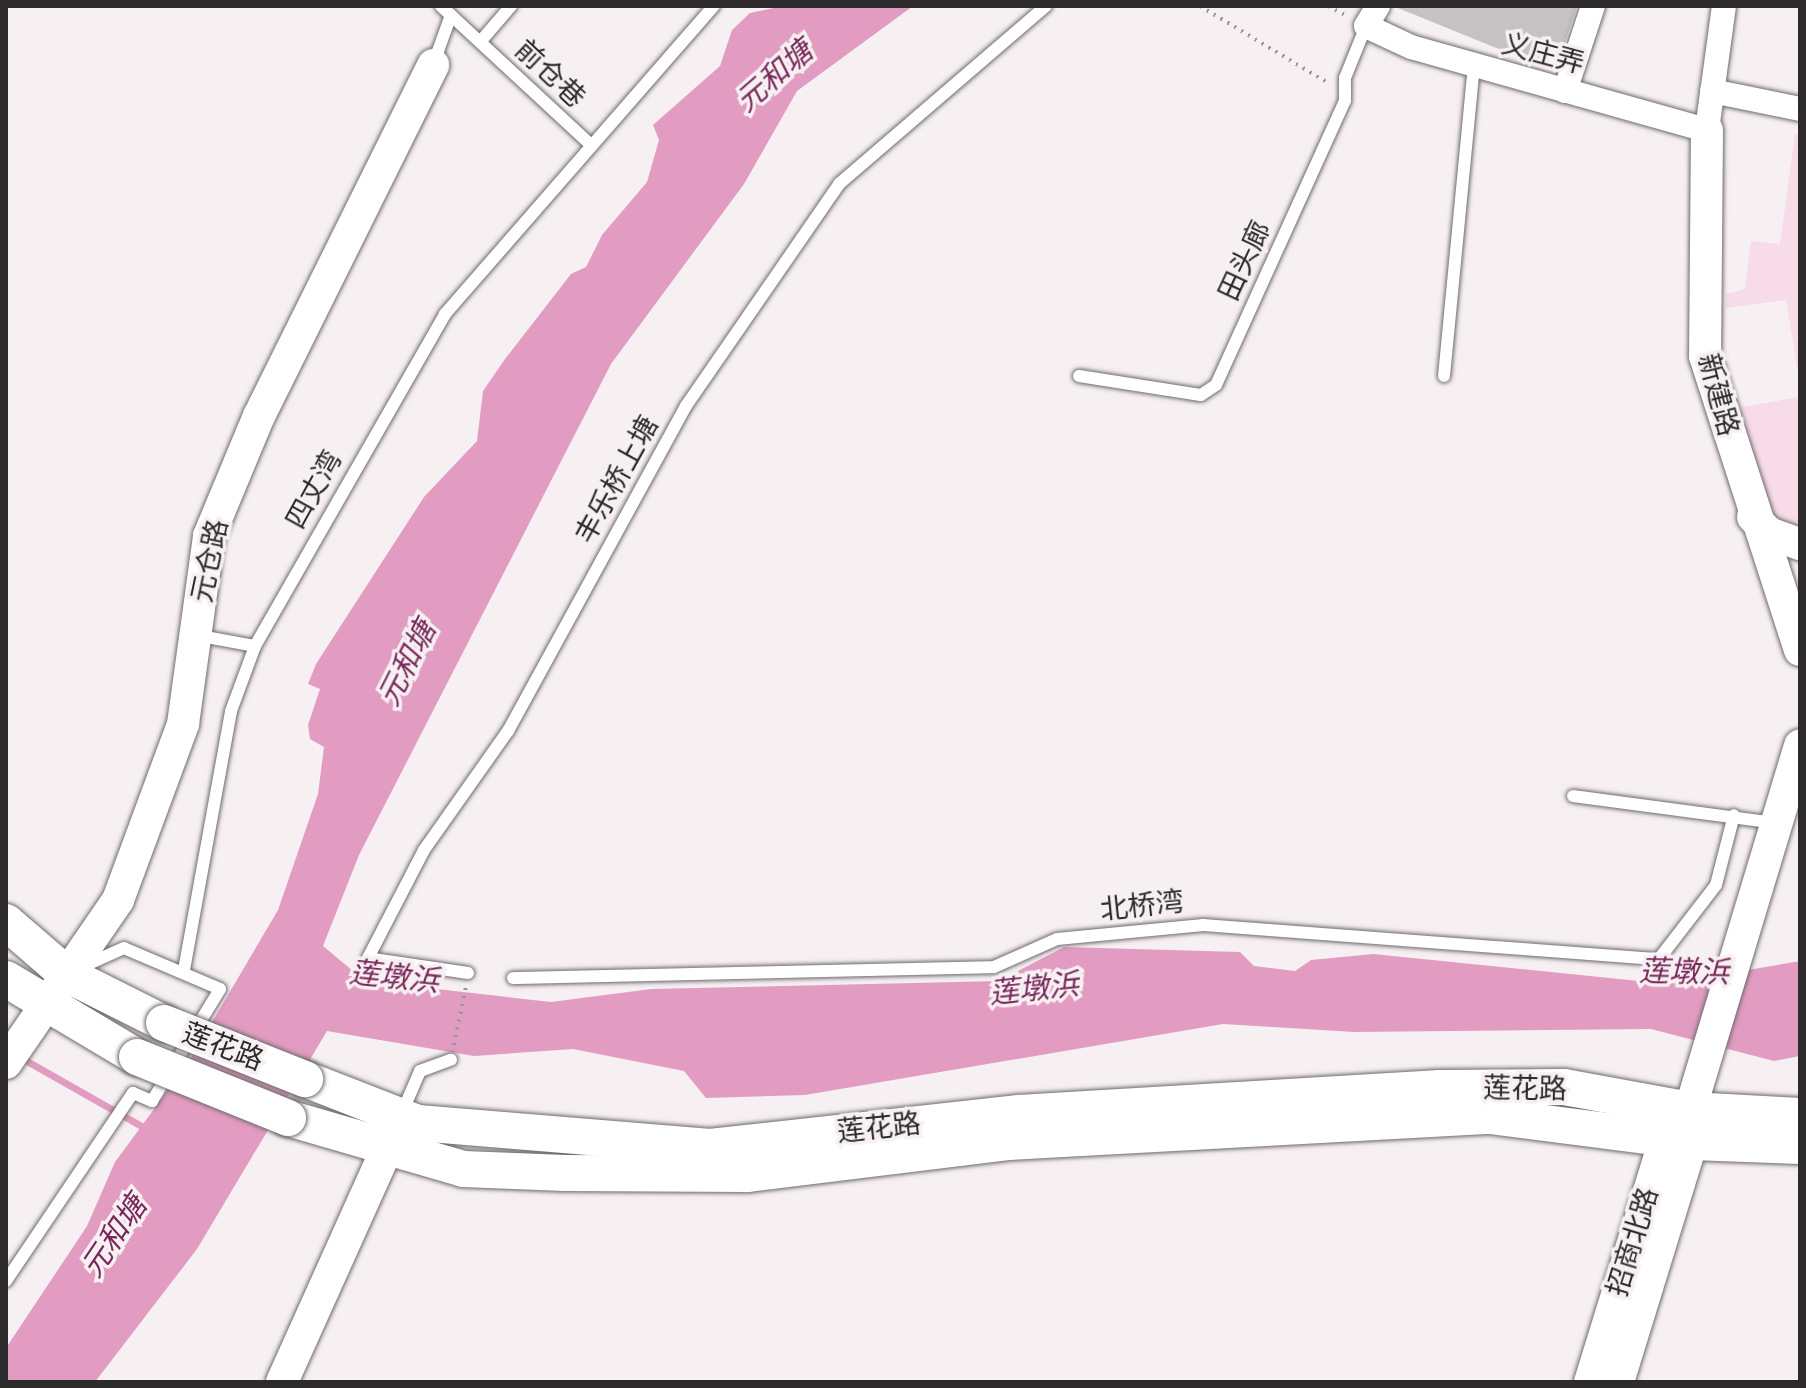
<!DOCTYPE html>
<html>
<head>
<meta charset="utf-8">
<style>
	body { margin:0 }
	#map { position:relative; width:1806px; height:1388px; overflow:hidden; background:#f6f0f3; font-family:"Varela Round","Noto Sans SC",sans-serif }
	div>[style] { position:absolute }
	.green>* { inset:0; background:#f7dbe8 }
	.water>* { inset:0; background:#e29cc1 }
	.stream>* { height:7px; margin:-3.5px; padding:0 3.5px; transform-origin:3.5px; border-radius:3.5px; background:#e29cc1 }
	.building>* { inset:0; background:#c6c1c3 }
	.path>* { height:4px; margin-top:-2px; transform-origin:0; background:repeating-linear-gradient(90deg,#9a9598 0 2px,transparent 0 8px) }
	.roads { filter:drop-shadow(0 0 2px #6f6a6d) drop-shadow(0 0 2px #6f6a6d) }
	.service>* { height:12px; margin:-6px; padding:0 6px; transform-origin:6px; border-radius:6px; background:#fff }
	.minor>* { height:24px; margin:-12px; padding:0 12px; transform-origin:12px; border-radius:12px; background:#fff }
	.tertiary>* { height:32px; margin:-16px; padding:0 16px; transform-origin:16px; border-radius:16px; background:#fff }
	.secondary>* { height:36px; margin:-18px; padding:0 18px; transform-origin:18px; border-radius:18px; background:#fff }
	.bridges { filter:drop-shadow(0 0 2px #6f6a6d) drop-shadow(0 0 2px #6f6a6d) }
	.secondary-bridge>* { height:36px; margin:-18px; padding:0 18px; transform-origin:18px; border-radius:18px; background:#fff }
	span { translate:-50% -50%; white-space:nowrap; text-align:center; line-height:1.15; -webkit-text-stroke:7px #f6f0f3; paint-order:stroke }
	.street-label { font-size:28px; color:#2c2a2b }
	.water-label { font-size:30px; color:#782758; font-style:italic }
	.frame { position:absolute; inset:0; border:8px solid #2c2a2b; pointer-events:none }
</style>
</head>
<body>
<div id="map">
	<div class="green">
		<i style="clip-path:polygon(1795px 134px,1800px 135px,1800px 385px,1786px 300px,1726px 308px,1726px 294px,1745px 289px,1751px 241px,1780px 244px)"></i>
		<i style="clip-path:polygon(1800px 397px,1800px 524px,1796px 525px,1777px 519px,1765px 501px,1741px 407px)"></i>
	</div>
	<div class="water">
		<i style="clip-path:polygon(783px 6px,913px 6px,797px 91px,744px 184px,611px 364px,359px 855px,323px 946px,365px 981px,551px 1002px,651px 989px,999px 981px,1064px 947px,1240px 952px,1254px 966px,1295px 971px,1311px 960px,1373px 954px,1668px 984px,1800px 961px,1800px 1056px,1774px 1061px,1651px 1029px,1354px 1032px,1223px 1024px,805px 1095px,706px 1098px,684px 1071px,573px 1049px,474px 1056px,327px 1031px,197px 1249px,95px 1382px,6px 1382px,6px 1348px,87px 1226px,115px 1162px,188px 1063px,278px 910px,318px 794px,324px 747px,310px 739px,308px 725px,320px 689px,308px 684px,316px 664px,424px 497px,477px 441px,483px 391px,505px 359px,571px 274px,586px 267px,602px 235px,647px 182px,659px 140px,653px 125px,720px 66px,732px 30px,750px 13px)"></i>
	</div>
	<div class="stream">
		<i style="left:18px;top:1056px;width:152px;rotate:29.6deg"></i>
	</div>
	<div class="building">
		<i style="clip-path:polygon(1393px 6px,1577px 6px,1564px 45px,1541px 66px)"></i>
	</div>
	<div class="path">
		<i style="left:1200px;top:6px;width:149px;rotate:31deg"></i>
		<i style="left:1328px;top:6px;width:21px;rotate:28deg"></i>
		<i style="left:454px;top:1045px;width:59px;rotate:-78.3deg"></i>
	</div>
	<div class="roads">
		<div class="service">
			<i style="left:441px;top:6px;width:205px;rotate:42.8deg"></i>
			<i style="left:480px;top:42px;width:48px;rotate:-49.3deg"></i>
			<i style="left:433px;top:65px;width:53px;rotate:-70.2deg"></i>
			<i style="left:1079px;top:376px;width:123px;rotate:8.9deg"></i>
			<i style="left:1201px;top:395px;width:18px;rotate:-34deg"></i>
			<i style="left:1216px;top:385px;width:312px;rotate:-65.6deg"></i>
			<i style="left:1345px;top:101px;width:23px;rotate:-90deg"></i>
			<i style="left:1345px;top:78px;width:56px;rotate:-68deg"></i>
			<i style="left:1444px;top:376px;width:311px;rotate:-84.5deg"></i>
			<i style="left:195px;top:635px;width:61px;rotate:10.4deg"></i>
			<i style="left:1573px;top:796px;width:205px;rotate:7.6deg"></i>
			<i style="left:184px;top:970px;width:263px;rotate:-79.7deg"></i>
			<i style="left:231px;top:711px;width:69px;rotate:-69.7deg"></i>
			<i style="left:255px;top:646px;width:383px;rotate:-60.2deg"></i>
			<i style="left:445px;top:314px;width:409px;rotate:-48.9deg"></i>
			<i style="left:468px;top:973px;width:101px;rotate:-171.5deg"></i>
			<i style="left:368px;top:958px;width:122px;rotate:-62.6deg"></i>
			<i style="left:424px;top:850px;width:146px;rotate:-54.8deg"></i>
			<i style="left:508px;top:731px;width:371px;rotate:-61.3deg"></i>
			<i style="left:686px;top:406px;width:270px;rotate:-55.4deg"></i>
			<i style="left:839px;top:184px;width:273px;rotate:-40.7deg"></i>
			<i style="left:513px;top:978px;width:481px;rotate:-1.3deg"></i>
			<i style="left:994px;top:967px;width:69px;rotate:-24deg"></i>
			<i style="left:1057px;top:939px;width:147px;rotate:-5.5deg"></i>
			<i style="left:1203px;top:925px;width:457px;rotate:4.3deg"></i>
			<i style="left:1659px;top:959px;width:93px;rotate:-52.4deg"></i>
			<i style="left:1716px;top:885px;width:72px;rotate:-75.6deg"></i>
			<i style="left:401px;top:1115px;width:48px;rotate:-66.6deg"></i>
			<i style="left:420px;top:1071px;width:33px;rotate:-20deg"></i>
			<i style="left:6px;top:1281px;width:227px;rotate:-56deg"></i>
			<i style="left:133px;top:1093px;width:21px;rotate:23deg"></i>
			<i style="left:152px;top:1101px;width:131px;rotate:-58.7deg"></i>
			<i style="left:220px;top:989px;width:104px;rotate:-156.9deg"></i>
			<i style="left:124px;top:948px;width:44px;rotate:155.8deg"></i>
		</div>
		<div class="minor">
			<i style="left:1378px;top:6px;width:23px;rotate:121deg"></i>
			<i style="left:1366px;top:26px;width:50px;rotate:25deg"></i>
			<i style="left:1411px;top:47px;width:307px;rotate:15.7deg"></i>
			<i style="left:1707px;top:130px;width:125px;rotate:-82.2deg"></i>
			<i style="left:1565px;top:91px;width:89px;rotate:-71.8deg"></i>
			<i style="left:1712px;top:91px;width:90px;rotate:11.6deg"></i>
		</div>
		<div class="tertiary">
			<i style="left:1707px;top:130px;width:226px;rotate:90.5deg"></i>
			<i style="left:1705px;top:356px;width:309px;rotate:72.1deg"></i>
			<i style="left:1753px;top:517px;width:23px;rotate:45deg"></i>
			<i style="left:1769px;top:533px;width:33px;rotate:20deg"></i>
			<i style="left:6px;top:1063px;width:198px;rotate:-55.5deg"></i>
			<i style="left:118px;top:900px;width:188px;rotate:-69.7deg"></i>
			<i style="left:183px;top:724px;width:190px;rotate:-82.1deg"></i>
			<i style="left:209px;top:536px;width:130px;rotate:-67.4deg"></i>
			<i style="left:259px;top:416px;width:392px;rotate:-63.6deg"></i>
			<i style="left:282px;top:1382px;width:281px;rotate:-65.8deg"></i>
			<i style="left:1590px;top:1382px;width:253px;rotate:-72.8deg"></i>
			<i style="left:1665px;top:1140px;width:39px;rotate:-50deg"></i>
			<i style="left:1690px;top:1110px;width:381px;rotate:-73.2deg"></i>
			<i style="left:1618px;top:1382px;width:251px;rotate:-72.9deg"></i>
			<i style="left:1692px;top:1142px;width:26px;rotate:-94deg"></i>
		</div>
		<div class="secondary">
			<i style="left:6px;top:922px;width:79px;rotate:40.9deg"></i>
			<i style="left:66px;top:974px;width:110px;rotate:26.6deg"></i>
			<i style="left:6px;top:979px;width:152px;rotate:30.8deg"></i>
			<i style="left:305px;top:1079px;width:121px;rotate:21.3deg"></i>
			<i style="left:418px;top:1123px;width:293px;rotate:4.7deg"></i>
			<i style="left:710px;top:1147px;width:311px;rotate:-6.3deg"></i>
			<i style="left:1019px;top:1113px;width:422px;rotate:-3.4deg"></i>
			<i style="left:1440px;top:1088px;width:124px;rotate:-0.5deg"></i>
			<i style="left:1564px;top:1087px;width:128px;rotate:10.3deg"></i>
			<i style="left:1690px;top:1110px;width:110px;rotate:3.1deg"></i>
			<i style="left:288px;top:1118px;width:182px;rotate:16.2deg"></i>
			<i style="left:463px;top:1169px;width:102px;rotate:2.2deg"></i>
			<i style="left:565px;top:1173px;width:183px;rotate:0.3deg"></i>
			<i style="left:748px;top:1174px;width:262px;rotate:-7deg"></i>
			<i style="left:1008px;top:1142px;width:483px;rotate:-3.1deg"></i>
			<i style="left:1490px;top:1116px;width:204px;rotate:7.3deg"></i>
			<i style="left:1692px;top:1142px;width:108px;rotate:2.1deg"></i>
		</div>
	</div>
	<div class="bridges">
		<div class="secondary-bridge">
			<i style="left:164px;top:1023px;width:152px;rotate:21.7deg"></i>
			<i style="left:137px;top:1057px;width:163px;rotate:22deg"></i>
		</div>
	</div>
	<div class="street-label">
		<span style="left:1543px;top:54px;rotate:15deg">义庄弄</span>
		<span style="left:550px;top:74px;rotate:43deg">前仓巷</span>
		<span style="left:1245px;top:261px;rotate:-65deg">田头廊</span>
		<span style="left:1718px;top:395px;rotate:75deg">新建路</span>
		<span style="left:617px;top:480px;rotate:-61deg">丰乐桥上塘</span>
		<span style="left:314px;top:490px;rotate:-61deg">四丈湾</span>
		<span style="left:210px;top:561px;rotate:-78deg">元仓路</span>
		<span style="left:1142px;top:906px;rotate:-6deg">北桥湾</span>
		<span style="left:223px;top:1047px;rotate:21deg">莲花路</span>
		<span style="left:1525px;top:1089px;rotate:1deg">莲花路</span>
		<span style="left:879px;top:1128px;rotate:-6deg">莲花路</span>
		<span style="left:1633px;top:1242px;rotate:-73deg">招商北路</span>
	</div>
	<div class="water-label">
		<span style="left:775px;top:77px;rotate:-41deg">元和塘</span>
		<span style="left:408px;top:664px;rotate:-63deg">元和塘</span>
		<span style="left:1684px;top:973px;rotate:1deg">莲墩浜</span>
		<span style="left:394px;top:978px;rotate:6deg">莲墩浜</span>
		<span style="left:1034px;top:990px;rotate:-6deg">莲墩浜</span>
		<span style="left:115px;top:1237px;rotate:-56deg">元和塘</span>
	</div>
	<div class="frame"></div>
</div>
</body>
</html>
